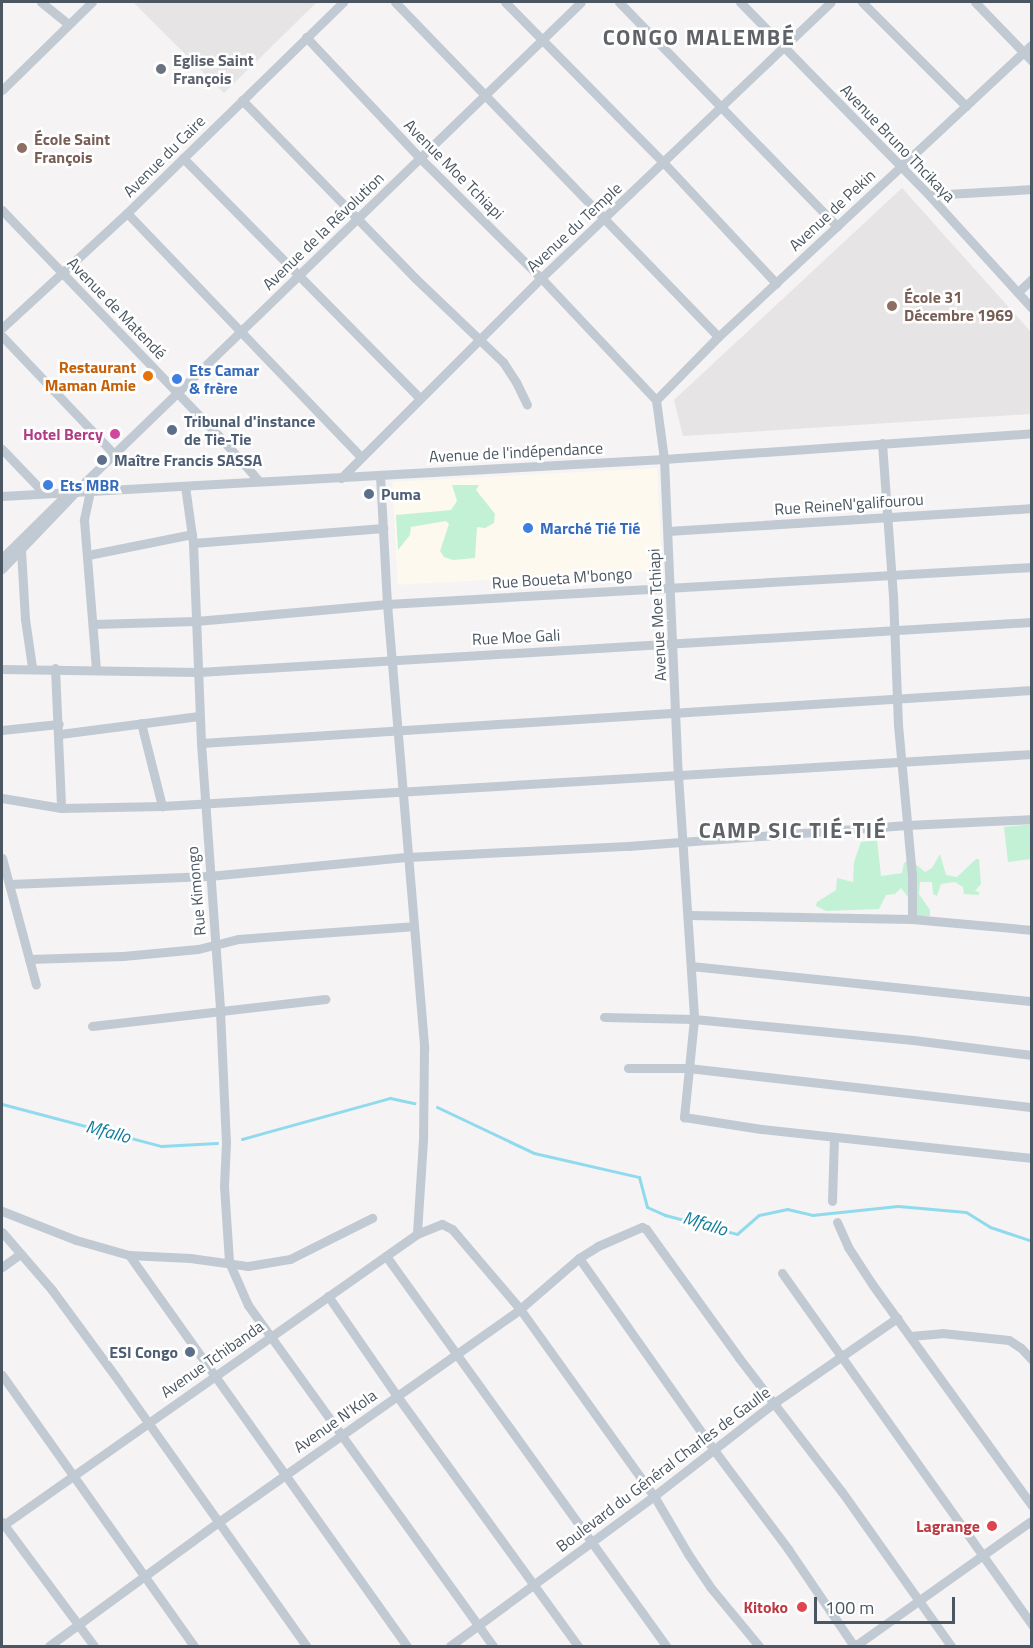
<!DOCTYPE html>
<html>
<head>
<meta charset="utf-8">
<style>
	body { margin:0 }
	#map { position:relative; width:1033px; height:1648px; overflow:hidden; background:#f5f3f3; font-family:"Titillium Web",sans-serif }
	div>[style] { position:absolute }
	.commercial>* { inset:0; background:#fdf9ef; transform-origin:0 0 }
	.education>* { inset:0; background:#e6e4e5 }
	.green>* { inset:0; background:#c3f1d5 }
	.stream>* { height:3px; margin:-1.5px; padding:0 1.5px; transform-origin:1.5px; border-radius:1.5px; background:#90daee }
	.minor>* { height:9px; margin:-4.5px; padding:0 4.5px; transform-origin:4.5px; border-radius:4.5px; background:#c1cad2 }
	.dots>* { width:16px; height:16px; translate:-50% -50%; box-sizing:border-box; border:3px solid #fff; border-radius:50% }
	span { translate:-50% -50%; white-space:nowrap; text-align:center; line-height:1.15; -webkit-text-stroke:5px #fff; paint-order:stroke }
	.worship-label { font-size:16px; color:#5b616d; font-weight:700 }
	.left { translate:0 -50%; text-align:left }
	.education-label { font-size:16px; color:#785e54; font-weight:700 }
	.street-label { font-size:16px; color:#4a5661 }
	.food-label { font-size:16px; color:#c56008; font-weight:700 }
	.right { translate:-100% -50%; text-align:right }
	.shop-label { font-size:16px; color:#366cbe; font-weight:700 }
	.service-label { font-size:16px; color:#4e5e75; font-weight:700 }
	.hotel-label { font-size:16px; color:#b23c85; font-weight:700 }
	.health-label { font-size:16px; color:#be3a42; font-weight:700 }
	.water-label { font-size:18px; color:#0c7c9b; font-style:italic }
	.district-label { font-size:22px; color:#5f6368; font-weight:700; letter-spacing:1.5px }
	.frame { position:absolute; inset:0; border:3px solid #4a5661; pointer-events:none }
	.scale { position:absolute; left:814px; top:1597px; width:141px; height:27px; box-sizing:border-box; border:3px solid #4a5661; border-top:0; padding-left:8px; font-size:18px; line-height:21px; white-space:nowrap; color:#4a5661; -webkit-text-stroke:4px #fff; paint-order:stroke }
</style>
</head>
<body>
<div id="map">
	<div class="commercial">
		<i style="left:657px;top:468px;width:103px;height:265px;rotate:87deg"></i>
	</div>
	<div class="education">
		<i style="clip-path:polygon(133px 2px,317px 2px,224px 93px)"></i>
		<i style="clip-path:polygon(902px 188px,1031px 332px,1031px 414px,683px 436px,674px 400px)"></i>
	</div>
	<div class="green">
		<i style="clip-path:polygon(452px 485px,479px 485px,476px 490px,495px 514px,494px 523px,485px 528px,477px 527px,475px 558px,453px 560px,444px 557px,440px 551px,449px 524px,446px 521px,411px 527px,410px 535px,398px 550px,396px 515px,451px 510px,457px 501px)"></i>
		<i style="clip-path:polygon(1031px 824px,1031px 859px,1008px 862px,1004px 827px)"></i>
		<i style="clip-path:polygon(877px 840px,881px 876px,902px 873px,904px 863px,908px 860px,908px 897px,901px 888px,895px 894px,886px 895px,879px 909px,826px 911px,816px 906px,817px 902px,836px 890px,837px 878px,853px 882px,854px 862px,861px 842px)"></i>
		<i style="clip-path:polygon(940px 854px,946px 875px,957px 877px,976px 859px,979px 859px,981px 884px,975px 891px,979px 892px,979px 895px,964px 894px,963px 887px,955px 882px,941px 884px,937px 896px,933px 894px,932px 882px,920px 882px,919px 894px,930px 910px,930px 916px,914px 917px,913px 862px,925px 872px,932px 868px)"></i>
	</div>
	<div class="stream">
		<i style="left:2px;top:1104px;width:164px;rotate:14.8deg"></i>
		<i style="left:161px;top:1146px;width:56px;rotate:-3.1deg"></i>
		<i style="left:437px;top:1107px;width:107px;rotate:25.4deg"></i>
		<i style="left:534px;top:1153px;width:108px;rotate:12.9deg"></i>
		<i style="left:639px;top:1177px;width:31px;rotate:75deg"></i>
		<i style="left:647px;top:1207px;width:20px;rotate:24deg"></i>
		<i style="left:665px;top:1215px;width:74px;rotate:14.8deg"></i>
		<i style="left:737px;top:1234px;width:29px;rotate:-41deg"></i>
		<i style="left:759px;top:1215px;width:29px;rotate:-12deg"></i>
		<i style="left:787px;top:1209px;width:26px;rotate:13deg"></i>
		<i style="left:812px;top:1215px;width:86px;rotate:-6deg"></i>
		<i style="left:898px;top:1206px;width:68px;rotate:5deg"></i>
		<i style="left:966px;top:1212px;width:28px;rotate:32deg"></i>
		<i style="left:990px;top:1227px;width:44px;rotate:18.4deg"></i>
		<i style="left:242px;top:1139px;width:154px;rotate:-15.5deg"></i>
		<i style="left:390px;top:1098px;width:25px;rotate:12deg"></i>
	</div>
	<div class="minor">
		<i style="left:41px;top:2px;width:35px;rotate:39deg"></i>
		<i style="left:395px;top:2px;width:465px;rotate:46deg"></i>
		<i style="left:505px;top:2px;width:225px;rotate:45.4deg"></i>
		<i style="left:663px;top:162px;width:166px;rotate:47deg"></i>
		<i style="left:619px;top:2px;width:313px;rotate:45.8deg"></i>
		<i style="left:740px;top:2px;width:270px;rotate:45.6deg"></i>
		<i style="left:929px;top:195px;width:153px;rotate:47.7deg"></i>
		<i style="left:862px;top:2px;width:147px;rotate:45deg"></i>
		<i style="left:975px;top:2px;width:82px;rotate:46deg"></i>
		<i style="left:306px;top:37px;width:166px;rotate:46.7deg"></i>
		<i style="left:420px;top:158px;width:170px;rotate:44.8deg"></i>
		<i style="left:541px;top:278px;width:168px;rotate:46.7deg"></i>
		<i style="left:656px;top:400px;width:60px;rotate:82.3deg"></i>
		<i style="left:664px;top:459px;width:316px;rotate:87.5deg"></i>
		<i style="left:678px;top:775px;width:245px;rotate:86.2deg"></i>
		<i style="left:694px;top:1019px;width:99px;rotate:95.8deg"></i>
		<i style="left:684px;top:1117px;width:78px;rotate:8.9deg"></i>
		<i style="left:761px;top:1129px;width:273px;rotate:6.1deg"></i>
		<i style="left:2px;top:90px;width:126px;rotate:-44.4deg"></i>
		<i style="left:242px;top:100px;width:248px;rotate:45.8deg"></i>
		<i style="left:415px;top:278px;width:122px;rotate:43.7deg"></i>
		<i style="left:503px;top:362px;width:24px;rotate:57deg"></i>
		<i style="left:516px;top:382px;width:25px;rotate:64deg"></i>
		<i style="left:183px;top:158px;width:336px;rotate:45.4deg"></i>
		<i style="left:929px;top:195px;width:103px;rotate:-3.3deg"></i>
		<i style="left:2px;top:210px;width:313px;rotate:46.2deg"></i>
		<i style="left:219px;top:436px;width:60px;rotate:48.4deg"></i>
		<i style="left:127px;top:213px;width:338px;rotate:46.2deg"></i>
		<i style="left:1018px;top:292px;width:19px;rotate:-43deg"></i>
		<i style="left:2px;top:328px;width:170px;rotate:-42.6deg"></i>
		<i style="left:127px;top:213px;width:302px;rotate:-44.3deg"></i>
		<i style="left:2px;top:336px;width:163px;rotate:46.5deg"></i>
		<i style="left:656px;top:400px;width:88px;rotate:-45.5deg"></i>
		<i style="left:718px;top:337px;width:429px;rotate:-43deg"></i>
		<i style="left:882px;top:443px;width:152px;rotate:85.9deg"></i>
		<i style="left:893px;top:595px;width:130px;rotate:87.8deg"></i>
		<i style="left:898px;top:725px;width:151px;rotate:84.7deg"></i>
		<i style="left:912px;top:875px;width:44px;rotate:90deg"></i>
		<i style="left:2px;top:449px;width:61px;rotate:46.3deg"></i>
		<i style="left:380px;top:475px;width:129px;rotate:86.9deg"></i>
		<i style="left:387px;top:604px;width:446px;rotate:85.2deg"></i>
		<i style="left:424px;top:1048px;width:92px;rotate:90.6deg"></i>
		<i style="left:423px;top:1140px;width:94px;rotate:93.7deg"></i>
		<i style="left:341px;top:478px;width:283px;rotate:-45deg"></i>
		<i style="left:541px;top:278px;width:400px;rotate:-43.6deg"></i>
		<i style="left:185px;top:486px;width:58px;rotate:82deg"></i>
		<i style="left:193px;top:543px;width:200px;rotate:87.7deg"></i>
		<i style="left:201px;top:743px;width:269px;rotate:85.9deg"></i>
		<i style="left:220px;top:1011px;width:131px;rotate:87.4deg"></i>
		<i style="left:226px;top:1142px;width:44px;rotate:92.6deg"></i>
		<i style="left:224px;top:1186px;width:76px;rotate:86.2deg"></i>
		<i style="left:229px;top:1262px;width:47px;rotate:66.2deg"></i>
		<i style="left:248px;top:1305px;width:420px;rotate:54.3deg"></i>
		<i style="left:90px;top:491px;width:30px;rotate:102deg"></i>
		<i style="left:84px;top:520px;width:150px;rotate:85.4deg"></i>
		<i style="left:2px;top:496px;width:663px;rotate:-3.2deg"></i>
		<i style="left:664px;top:459px;width:369px;rotate:-4deg"></i>
		<i style="left:668px;top:531px;width:365px;rotate:-3.6deg"></i>
		<i style="left:193px;top:543px;width:191px;rotate:-4.5deg"></i>
		<i style="left:21px;top:550px;width:69px;rotate:86.7deg"></i>
		<i style="left:25px;top:619px;width:49px;rotate:81.7deg"></i>
		<i style="left:88px;top:555px;width:106px;rotate:-11.4deg"></i>
		<i style="left:2px;top:558px;width:94px;rotate:-44.6deg"></i>
		<i style="left:2px;top:569px;width:120px;rotate:-46.3deg"></i>
		<i style="left:85px;top:482px;width:690px;rotate:-44.06deg"></i>
		<i style="left:94px;top:624px;width:102px;rotate:-1.7deg"></i>
		<i style="left:196px;top:621px;width:192px;rotate:-5.1deg"></i>
		<i style="left:387px;top:604px;width:646px;rotate:-3.28deg"></i>
		<i style="left:55px;top:668px;width:140px;rotate:87.5deg"></i>
		<i style="left:2px;top:669px;width:197px;rotate:0.9deg"></i>
		<i style="left:199px;top:672px;width:834px;rotate:-3.44deg"></i>
		<i style="left:141px;top:723px;width:86px;rotate:75.8deg"></i>
		<i style="left:2px;top:730px;width:57px;rotate:-6deg"></i>
		<i style="left:60px;top:734px;width:140px;rotate:-7.4deg"></i>
		<i style="left:201px;top:743px;width:833px;rotate:-3.65deg"></i>
		<i style="left:2px;top:798px;width:60px;rotate:9.6deg"></i>
		<i style="left:61px;top:808px;width:101px;rotate:-1.1deg"></i>
		<i style="left:162px;top:806px;width:872px;rotate:-3.42deg"></i>
		<i style="left:2px;top:858px;width:131px;rotate:75deg"></i>
		<i style="left:10px;top:884px;width:199px;rotate:-2.3deg"></i>
		<i style="left:209px;top:876px;width:200px;rotate:-5.5deg"></i>
		<i style="left:408px;top:857px;width:220px;rotate:-2.9deg"></i>
		<i style="left:628px;top:846px;width:280px;rotate:-4.3deg"></i>
		<i style="left:907px;top:825px;width:125px;rotate:-2.7deg"></i>
		<i style="left:688px;top:915px;width:224px;rotate:1deg"></i>
		<i style="left:912px;top:919px;width:121px;rotate:5.2deg"></i>
		<i style="left:29px;top:959px;width:94px;rotate:-1.8deg"></i>
		<i style="left:123px;top:956px;width:75px;rotate:-5.3deg"></i>
		<i style="left:198px;top:949px;width:41px;rotate:-14deg"></i>
		<i style="left:238px;top:939px;width:175px;rotate:-4.2deg"></i>
		<i style="left:691px;top:966px;width:343px;rotate:5.9deg"></i>
		<i style="left:604px;top:1017px;width:90px;rotate:1.3deg"></i>
		<i style="left:694px;top:1019px;width:220px;rotate:5.5deg"></i>
		<i style="left:913px;top:1040px;width:120px;rotate:7.2deg"></i>
		<i style="left:92px;top:1026px;width:235px;rotate:-6.6deg"></i>
		<i style="left:628px;top:1068px;width:60px"></i>
		<i style="left:688px;top:1068px;width:346px;rotate:6.5deg"></i>
		<i style="left:832px;top:1201px;width:64px;rotate:-88.2deg"></i>
		<i style="left:2px;top:1211px;width:79px;rotate:21.4deg"></i>
		<i style="left:76px;top:1240px;width:55px;rotate:15.8deg"></i>
		<i style="left:129px;top:1255px;width:61px;rotate:2.8deg"></i>
		<i style="left:190px;top:1258px;width:59px;rotate:7.9deg"></i>
		<i style="left:248px;top:1266px;width:43px;rotate:-9.5deg"></i>
		<i style="left:290px;top:1259px;width:92px;rotate:-26.6deg"></i>
		<i style="left:837px;top:1222px;width:27px;rotate:66deg"></i>
		<i style="left:848px;top:1247px;width:44px;rotate:57deg"></i>
		<i style="left:872px;top:1284px;width:274px;rotate:54.2deg"></i>
		<i style="left:2px;top:1232px;width:77px;rotate:49.2deg"></i>
		<i style="left:52px;top:1290px;width:112px;rotate:53.7deg"></i>
		<i style="left:118px;top:1380px;width:326px;rotate:54.7deg"></i>
		<i style="left:129px;top:1255px;width:480px;rotate:54.6deg"></i>
		<i style="left:386px;top:1256px;width:480px;rotate:54.3deg"></i>
		<i style="left:579px;top:1258px;width:235px;rotate:54.9deg"></i>
		<i style="left:714px;top:1450px;width:124px;rotate:53.2deg"></i>
		<i style="left:788px;top:1549px;width:117px;rotate:55.8deg"></i>
		<i style="left:2px;top:1267px;width:22px;rotate:-36deg"></i>
		<i style="left:782px;top:1273px;width:432px;rotate:54.6deg"></i>
		<i style="left:328px;top:1296px;width:121px;rotate:55.4deg"></i>
		<i style="left:397px;top:1396px;width:309px;rotate:54.1deg"></i>
		<i style="left:910px;top:1336px;width:32px;rotate:-5deg"></i>
		<i style="left:942px;top:1333px;width:67px;rotate:6deg"></i>
		<i style="left:1009px;top:1340px;width:14px;rotate:34deg"></i>
		<i style="left:1021px;top:1348px;width:16px;rotate:47deg"></i>
		<i style="left:2px;top:1375px;width:332px;rotate:54.7deg"></i>
		<i style="left:2px;top:1522px;width:154px;rotate:53.4deg"></i>
		<i style="left:2px;top:1526px;width:507px;rotate:-35.13deg"></i>
		<i style="left:417px;top:1234px;width:27px;rotate:-22deg"></i>
		<i style="left:442px;top:1224px;width:11px;rotate:27deg"></i>
		<i style="left:452px;top:1229px;width:105px;rotate:49.6deg"></i>
		<i style="left:520px;top:1309px;width:230px;rotate:54.4deg"></i>
		<i style="left:654px;top:1496px;width:67px;rotate:59.6deg"></i>
		<i style="left:688px;top:1554px;width:41px;rotate:55.9deg"></i>
		<i style="left:711px;top:1588px;width:75px;rotate:50.4deg"></i>
		<i style="left:49px;top:1646px;width:212px;rotate:-36.2deg"></i>
		<i style="left:220px;top:1521px;width:367px;rotate:-35.2deg"></i>
		<i style="left:520px;top:1309px;width:78px;rotate:-40.8deg"></i>
		<i style="left:579px;top:1258px;width:22px;rotate:-32deg"></i>
		<i style="left:598px;top:1246px;width:48px;rotate:-23.4deg"></i>
		<i style="left:642px;top:1227px;width:4px;rotate:27deg"></i>
		<i style="left:646px;top:1229px;width:159px;rotate:54.2deg"></i>
		<i style="left:739px;top:1358px;width:169px;rotate:52.5deg"></i>
		<i style="left:842px;top:1492px;width:189px;rotate:54.7deg"></i>
		<i style="left:450px;top:1646px;width:253px;rotate:-36.3deg"></i>
		<i style="left:654px;top:1496px;width:152px;rotate:-37.8deg"></i>
		<i style="left:774px;top:1403px;width:150px;rotate:-34.6deg"></i>
		<i style="left:855px;top:1646px;width:217px;rotate:-35.4deg"></i>
	</div>
	<div class="dots">
		<i style="left:161px;top:69px;background:#6b7280"></i>
		<i style="left:22px;top:148px;background:#8d6e63"></i>
		<i style="left:892px;top:306px;background:#8d6e63"></i>
		<i style="left:148px;top:376px;background:#e8710a"></i>
		<i style="left:177px;top:379px;background:#3f7fe0"></i>
		<i style="left:172px;top:430px;background:#5c6f8a"></i>
		<i style="left:115px;top:434px;background:#d1479c"></i>
		<i style="left:102px;top:460px;background:#5c6f8a"></i>
		<i style="left:48px;top:485px;background:#3f7fe0"></i>
		<i style="left:369px;top:494px;background:#5c6f8a"></i>
		<i style="left:528px;top:528px;background:#3f7fe0"></i>
		<i style="left:190px;top:1352px;background:#5c6f8a"></i>
		<i style="left:992px;top:1526px;background:#e0444e"></i>
		<i style="left:802px;top:1607px;background:#e0444e"></i>
	</div>
	<div class="worship-label">
		<span class="left" style="left:173px;top:69px">Eglise Saint<br>François</span>
	</div>
	<div class="education-label">
		<span class="left" style="left:34px;top:148px">École Saint<br>François</span>
		<span class="left" style="left:904px;top:306px">École 31<br>Décembre 1969</span>
	</div>
	<div class="street-label">
		<span style="left:898px;top:143px;rotate:46deg">Avenue Bruno Thcikaya</span>
		<span style="left:164px;top:156px;rotate:-45deg">Avenue du Caire</span>
		<span style="left:454px;top:169px;rotate:45deg">Avenue Moe Tchiapi</span>
		<span style="left:832px;top:210px;rotate:-43deg">Avenue de Pekin</span>
		<span style="left:574px;top:227px;rotate:-43deg">Avenue du Temple</span>
		<span style="left:323px;top:231px;rotate:-44deg">Avenue de la Révolution</span>
		<span style="left:117px;top:308px;rotate:46deg">Avenue de Matendé</span>
		<span style="left:516px;top:452px;rotate:-3deg">Avenue de l'indépendance</span>
		<span style="left:849px;top:504px;rotate:-4deg">Rue ReineN'galifourou</span>
		<span style="left:562px;top:578px;rotate:-4deg">Rue Boueta M'bongo</span>
		<span style="left:657px;top:615px;rotate:-93deg">Avenue Moe Tchiapi</span>
		<span style="left:516px;top:637px;rotate:-3deg">Rue Moe Gali</span>
		<span style="left:196px;top:891px;rotate:-95deg">Rue Kimongo</span>
		<span style="left:212px;top:1359px;rotate:-35deg">Avenue Tchibanda</span>
		<span style="left:335px;top:1421px;rotate:-35deg">Avenue N'Kola</span>
		<span style="left:663px;top:1469px;rotate:-37deg">Boulevard du Général Charles de Gaulle</span>
	</div>
	<div class="food-label">
		<span class="right" style="left:136px;top:376px">Restaurant<br>Maman Amie</span>
	</div>
	<div class="shop-label">
		<span class="left" style="left:189px;top:379px">Ets Camar<br>&amp; frère</span>
		<span class="left" style="left:60px;top:485px">Ets MBR</span>
		<span class="left" style="left:540px;top:528px">Marché Tié Tié</span>
	</div>
	<div class="service-label">
		<span class="left" style="left:184px;top:430px">Tribunal d'instance<br>de Tie-Tie</span>
		<span class="left" style="left:114px;top:460px">Maître Francis SASSA</span>
		<span class="left" style="left:381px;top:494px">Puma</span>
		<span class="right" style="left:178px;top:1352px">ESI Congo</span>
	</div>
	<div class="hotel-label">
		<span class="right" style="left:103px;top:434px">Hotel Bercy</span>
	</div>
	<div class="health-label">
		<span class="right" style="left:980px;top:1526px">Lagrange</span>
		<span class="right" style="left:788px;top:1607px">Kitoko</span>
	</div>
	<div class="water-label">
		<span style="left:108px;top:1132px;rotate:15deg">Mfallo</span>
		<span style="left:705px;top:1224px;rotate:17deg">Mfallo</span>
	</div>
	<div class="district-label">
		<span style="left:699px;top:38px">CONGO MALEMBÉ</span>
		<span style="left:793px;top:831px">CAMP SIC TIÉ-TIÉ</span>
	</div>
	<div class="frame"></div>
	<div class="scale">100 m</div>
</div>
</body>
</html>
